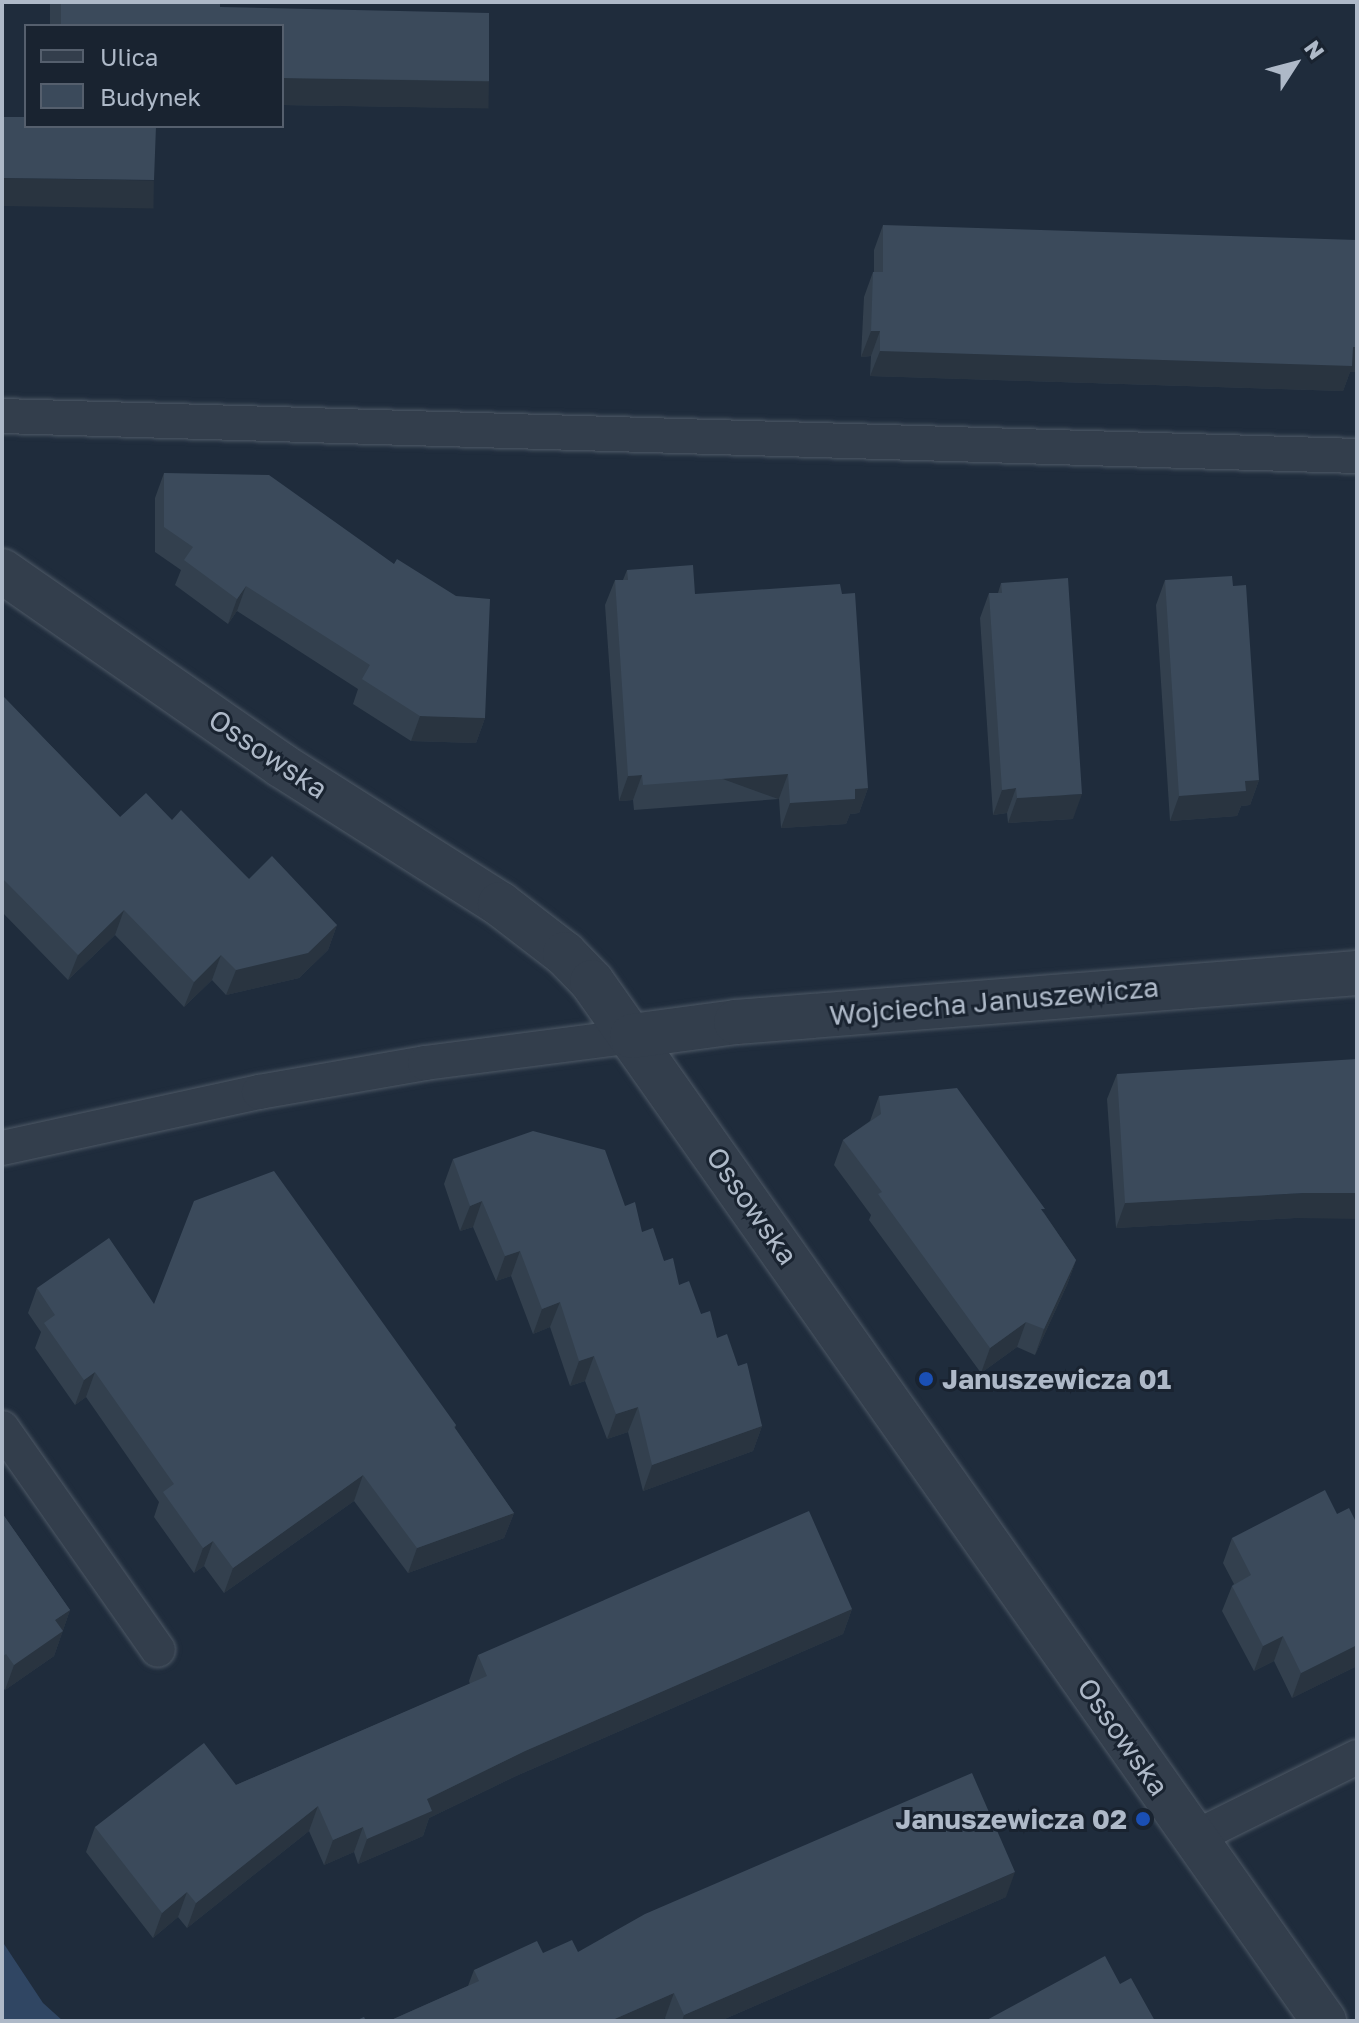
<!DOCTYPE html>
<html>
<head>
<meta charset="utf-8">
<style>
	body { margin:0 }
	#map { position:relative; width:1359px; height:2023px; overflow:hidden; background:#1f2c3c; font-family:"Golos Text",sans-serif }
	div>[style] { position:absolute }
	.water>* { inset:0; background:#304663 }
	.roads { filter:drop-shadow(0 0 2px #4e5966) drop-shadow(0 0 2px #4e5966) }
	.service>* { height:34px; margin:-17px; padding:0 17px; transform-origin:17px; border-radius:17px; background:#333e4c }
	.minor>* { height:44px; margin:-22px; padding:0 22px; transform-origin:22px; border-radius:22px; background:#333e4c }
	.wall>* { inset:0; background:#33404e }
	.shaded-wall>* { inset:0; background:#293440; transform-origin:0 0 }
	.building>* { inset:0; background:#3b4a5b }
	.dots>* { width:22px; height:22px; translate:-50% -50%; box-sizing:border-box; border:4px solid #192330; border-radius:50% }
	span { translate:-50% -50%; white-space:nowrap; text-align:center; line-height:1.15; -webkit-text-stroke:6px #192330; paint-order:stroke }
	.street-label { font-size:28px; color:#aeb9c8 }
	.poi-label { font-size:28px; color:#aeb9c8; font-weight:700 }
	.left { translate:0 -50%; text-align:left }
	.right { translate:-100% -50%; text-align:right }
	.frame { position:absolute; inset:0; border:4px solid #aeb9c8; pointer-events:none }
	.legend { position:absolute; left:24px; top:24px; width:260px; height:104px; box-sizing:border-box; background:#192330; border:2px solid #555f6d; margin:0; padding:10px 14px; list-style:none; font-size:24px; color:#aeb9c8 }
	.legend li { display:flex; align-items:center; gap:16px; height:40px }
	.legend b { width:40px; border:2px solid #555f6d }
	.north { position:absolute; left:1255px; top:24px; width:80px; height:80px; -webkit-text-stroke:6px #192330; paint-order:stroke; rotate:54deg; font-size:22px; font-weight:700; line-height:32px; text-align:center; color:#aeb9c8 }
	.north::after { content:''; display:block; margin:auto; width:28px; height:36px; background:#aeb9c8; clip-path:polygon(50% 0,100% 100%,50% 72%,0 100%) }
</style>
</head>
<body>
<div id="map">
	<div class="water">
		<i style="clip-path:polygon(2px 1941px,43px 2003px,63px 2021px,2px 2021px)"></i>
	</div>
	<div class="roads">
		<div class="service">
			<i style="left:2px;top:416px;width:1356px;rotate:1.69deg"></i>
			<i style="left:2px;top:1148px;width:263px;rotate:-12.3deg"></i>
			<i style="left:259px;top:1092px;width:169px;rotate:-9.9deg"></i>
			<i style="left:425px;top:1063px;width:209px;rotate:-7.4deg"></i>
			<i style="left:2px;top:1428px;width:271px;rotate:54.9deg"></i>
			<i style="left:1194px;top:1838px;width:182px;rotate:-26.4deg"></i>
		</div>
		<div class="minor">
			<i style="left:2px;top:571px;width:340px;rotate:34.8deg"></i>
			<i style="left:281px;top:765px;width:259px;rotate:32.4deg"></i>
			<i style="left:500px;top:904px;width:82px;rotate:37.6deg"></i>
			<i style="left:565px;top:954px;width:39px;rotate:46deg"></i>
			<i style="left:592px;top:982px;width:1271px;rotate:54.83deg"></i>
			<i style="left:632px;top:1036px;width:105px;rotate:-7.7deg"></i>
			<i style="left:736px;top:1022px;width:623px;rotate:-4.51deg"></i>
		</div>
	</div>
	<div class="wall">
		<i style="clip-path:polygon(50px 2px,220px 2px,220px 7px,489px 81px,479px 108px,282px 105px,282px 26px,50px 26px)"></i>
		<i style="clip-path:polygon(883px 225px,1350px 372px,1343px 391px,870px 376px,871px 356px,861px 357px,864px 297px,873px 272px,874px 272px,874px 250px)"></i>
		<i style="clip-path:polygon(164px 473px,485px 718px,476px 743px,411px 741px,353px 704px,358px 689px,237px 611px,228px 624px,175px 585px,181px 570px,155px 552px,155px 498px)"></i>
		<i style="clip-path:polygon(627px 570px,695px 594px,868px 788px,859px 813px,850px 814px,846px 824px,781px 828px,779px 799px,634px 810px,633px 800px,619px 801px,605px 605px,615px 580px,623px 580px)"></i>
		<i style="clip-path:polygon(1165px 580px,1259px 780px,1250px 805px,1241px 806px,1237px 816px,1170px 821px,1156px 605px)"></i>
		<i style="clip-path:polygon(1001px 583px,1073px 819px,1008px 823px,1007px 813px,993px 815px,980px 618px,989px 593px,998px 593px)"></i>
		<i style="clip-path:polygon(2px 695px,120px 817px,172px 820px,249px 879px,337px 925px,328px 950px,299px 978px,226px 995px,212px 980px,184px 1007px,115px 935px,68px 980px,2px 912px)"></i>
		<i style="clip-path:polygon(1117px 1074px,1295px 1218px,1116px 1228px,1107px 1099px)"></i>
		<i style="clip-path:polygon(879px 1096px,1044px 1213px,1076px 1260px,1067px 1285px,1035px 1355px,1017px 1347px,981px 1373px,869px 1220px,871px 1215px,834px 1165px,843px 1140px,870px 1121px)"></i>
		<i style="clip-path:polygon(453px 1159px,625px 1206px,642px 1232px,664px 1261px,679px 1285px,701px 1314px,717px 1338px,738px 1366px,762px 1426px,753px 1451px,643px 1491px,628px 1432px,607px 1439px,585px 1381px,570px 1386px,550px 1327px,533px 1334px,511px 1276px,496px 1281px,473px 1227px,460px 1231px,444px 1184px)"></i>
		<i style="clip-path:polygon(37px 1288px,154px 1304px,456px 1425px,455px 1428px,514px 1513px,504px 1538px,408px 1573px,354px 1501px,224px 1593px,204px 1566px,194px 1573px,154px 1517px,159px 1502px,86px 1397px,75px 1405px,35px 1348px,41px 1332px,28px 1313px)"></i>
		<i style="clip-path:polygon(2px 1513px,70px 1610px,54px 1656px,5px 1690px,2px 1687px)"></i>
		<i style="clip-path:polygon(1337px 1514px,1357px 1524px,1357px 1666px,1292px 1698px,1274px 1661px,1254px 1671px,1222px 1611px,1232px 1586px,1234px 1584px,1223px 1563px,1232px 1538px)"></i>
		<i style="clip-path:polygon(852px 1609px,843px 1634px,516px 1776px,429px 1818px,423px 1836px,358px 1864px,354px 1852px,324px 1865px,309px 1831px,187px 1928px,178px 1917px,153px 1938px,86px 1852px,95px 1827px,236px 1785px,470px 1684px,469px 1681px,478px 1655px)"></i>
		<i style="clip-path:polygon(1006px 1897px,720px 2021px,666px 2021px,665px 2018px,658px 2021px,389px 2021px,468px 1986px,474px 1970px,543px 1953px,578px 1952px)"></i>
	</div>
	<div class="shaded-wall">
		<i style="left:282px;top:78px;width:207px;height:27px;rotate:1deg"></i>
		<i style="left:4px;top:178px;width:150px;height:28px;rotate:1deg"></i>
		<i style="clip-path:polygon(871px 331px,880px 331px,871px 356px,861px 357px)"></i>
		<i style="clip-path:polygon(1357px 347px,1357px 372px,1350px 372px,1343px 391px,870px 376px,880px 351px)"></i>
		<i style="clip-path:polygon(246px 586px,237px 611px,228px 624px,237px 599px)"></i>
		<i style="clip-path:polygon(420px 716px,485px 718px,476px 743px,411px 741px)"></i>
		<i style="left:788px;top:774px;width:27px;height:145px;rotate:110deg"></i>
		<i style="clip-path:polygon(642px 775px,633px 800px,619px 801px,628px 776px)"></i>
		<i style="clip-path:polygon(1259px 780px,1250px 805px,1241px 806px,1237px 816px,1170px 821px,1179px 796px,1245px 781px)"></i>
		<i style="clip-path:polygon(868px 788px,859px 813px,850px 814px,846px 824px,781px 828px,790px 803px,855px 789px)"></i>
		<i style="clip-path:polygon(1016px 788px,1007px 813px,993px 815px,1002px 790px)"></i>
		<i style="clip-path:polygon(1082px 794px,1073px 819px,1008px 823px,1017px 798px)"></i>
		<i style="clip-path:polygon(124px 910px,115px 935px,68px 980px,78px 955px)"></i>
		<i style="clip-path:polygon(337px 925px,328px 950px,299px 978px,226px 995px,236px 970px)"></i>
		<i style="clip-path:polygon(221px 955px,212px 980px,184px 1007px,194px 982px)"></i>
		<i style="clip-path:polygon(1304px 1193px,1357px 1193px,1357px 1219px,1295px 1218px,1116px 1228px,1125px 1203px)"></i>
		<i style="clip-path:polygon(482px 1201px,473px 1227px,460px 1231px,470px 1206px)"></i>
		<i style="clip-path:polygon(520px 1251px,511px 1276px,496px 1281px,505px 1256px)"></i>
		<i style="clip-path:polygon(1076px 1260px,1067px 1285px,1035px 1355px,1044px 1329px)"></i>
		<i style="clip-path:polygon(560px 1302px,550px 1327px,533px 1334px,542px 1309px)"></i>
		<i style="clip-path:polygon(1026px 1322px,1017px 1347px,981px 1373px,990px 1348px)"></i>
		<i style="clip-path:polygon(594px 1356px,585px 1381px,570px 1386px,579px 1361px)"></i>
		<i style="clip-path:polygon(95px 1372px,86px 1397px,75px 1405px,84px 1380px)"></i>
		<i style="clip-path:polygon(638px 1407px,628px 1432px,607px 1439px,616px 1414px)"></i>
		<i style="clip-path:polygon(762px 1426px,753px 1451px,643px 1491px,652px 1465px)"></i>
		<i style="clip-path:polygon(363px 1475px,354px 1501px,224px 1593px,233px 1568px)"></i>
		<i style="clip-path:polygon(514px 1513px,504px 1538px,408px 1573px,417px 1548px)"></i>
		<i style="clip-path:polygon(213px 1541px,204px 1566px,194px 1573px,203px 1548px)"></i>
		<i style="clip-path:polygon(852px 1609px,843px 1634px,516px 1776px,429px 1818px,423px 1836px,358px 1864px,367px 1839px,427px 1799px,525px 1751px)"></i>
		<i style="clip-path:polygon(70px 1610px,54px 1656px,5px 1690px,14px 1665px,55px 1620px)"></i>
		<i style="clip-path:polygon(1283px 1636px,1274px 1661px,1254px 1671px,1263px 1646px)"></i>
		<i style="clip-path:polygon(1357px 1645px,1357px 1666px,1292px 1698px,1301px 1673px)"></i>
		<i style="clip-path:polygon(318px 1806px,309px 1831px,187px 1928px,196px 1903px)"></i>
		<i style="clip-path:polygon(363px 1827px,354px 1852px,324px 1865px,333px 1840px)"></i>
		<i style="clip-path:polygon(1015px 1872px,1006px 1897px,720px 2021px,682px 2021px,684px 2015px)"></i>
		<i style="clip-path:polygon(187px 1892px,178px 1917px,153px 1938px,162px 1913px)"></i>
		<i style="clip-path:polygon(674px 1993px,665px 2018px,658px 2021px,610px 2021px)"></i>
	</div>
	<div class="building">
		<i style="clip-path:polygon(61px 2px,220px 2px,220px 7px,489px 13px,489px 81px,282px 78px,282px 26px,52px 26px,61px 24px)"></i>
		<i style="clip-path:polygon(2px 117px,26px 117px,26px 126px,156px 126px,154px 180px,4px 178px,3px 237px,2px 237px)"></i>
		<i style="clip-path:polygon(883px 225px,1357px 240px,1356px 280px,1357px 280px,1357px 347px,1353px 347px,1352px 366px,880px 351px,880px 331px,871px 331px,873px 272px,883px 272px)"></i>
		<i style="clip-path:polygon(164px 473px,269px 475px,394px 564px,397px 559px,456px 596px,490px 599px,485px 718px,420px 716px,362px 679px,370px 665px,246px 586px,237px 599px,184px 560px,193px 547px,164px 527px)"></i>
		<i style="clip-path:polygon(693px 565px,695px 594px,840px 584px,842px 594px,855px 593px,868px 788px,855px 789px,855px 799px,790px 803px,788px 774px,643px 785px,642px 775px,628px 776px,615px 580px,628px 580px,627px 570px)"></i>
		<i style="clip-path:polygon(1232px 576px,1233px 586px,1246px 585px,1259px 780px,1245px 781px,1246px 791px,1179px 796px,1165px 580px)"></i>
		<i style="clip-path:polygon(1068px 578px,1082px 794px,1017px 798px,1016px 788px,1002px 790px,989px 593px,1002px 593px,1001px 583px)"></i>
		<i style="clip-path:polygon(2px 695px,120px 817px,146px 793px,172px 820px,181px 810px,249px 879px,272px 856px,337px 925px,308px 953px,236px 970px,221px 955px,194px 982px,124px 910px,78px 955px,2px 878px)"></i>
		<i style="clip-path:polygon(1357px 1059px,1357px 1193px,1304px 1193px,1125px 1203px,1117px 1074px)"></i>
		<i style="clip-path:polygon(957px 1088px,1045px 1209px,1041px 1209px,1076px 1260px,1044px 1329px,1026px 1322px,990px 1348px,878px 1194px,882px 1192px,843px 1140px,881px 1114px,879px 1096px)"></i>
		<i style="clip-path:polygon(533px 1131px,605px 1150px,625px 1206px,635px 1202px,642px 1232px,653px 1228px,664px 1261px,673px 1258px,679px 1285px,689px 1281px,701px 1314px,710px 1311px,717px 1338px,727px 1334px,738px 1366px,747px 1363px,762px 1426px,652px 1465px,638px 1407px,616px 1414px,594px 1356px,579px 1361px,560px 1302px,542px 1309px,520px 1251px,505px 1256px,482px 1201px,470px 1206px,453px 1159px)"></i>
		<i style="clip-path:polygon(274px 1171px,456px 1425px,454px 1427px,514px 1513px,417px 1548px,363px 1475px,233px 1568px,213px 1541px,203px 1548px,163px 1492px,174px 1484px,95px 1372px,84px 1380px,44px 1323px,55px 1315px,37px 1288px,109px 1238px,154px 1304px,194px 1201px)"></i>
		<i style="clip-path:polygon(1325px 1490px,1337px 1514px,1349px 1508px,1357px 1524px,1357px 1645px,1301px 1673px,1283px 1636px,1263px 1646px,1232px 1586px,1251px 1575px,1232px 1538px)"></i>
		<i style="clip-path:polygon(809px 1511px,852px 1609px,525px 1751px,427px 1799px,432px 1811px,367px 1839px,363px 1827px,333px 1840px,318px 1806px,196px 1903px,187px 1892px,162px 1913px,95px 1827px,204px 1743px,236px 1785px,487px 1676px,478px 1655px)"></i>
		<i style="clip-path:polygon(2px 1513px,70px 1610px,55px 1620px,63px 1631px,14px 1665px,6px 1654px,2px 1657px)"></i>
		<i style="clip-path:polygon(972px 1773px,1015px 1872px,684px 2015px,674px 1993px,610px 2021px,389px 2021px,479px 1981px,474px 1970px,537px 1941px,543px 1953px,572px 1940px,578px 1952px,645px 1914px)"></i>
		<i style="clip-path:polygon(1105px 1956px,1120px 1984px,1131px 1978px,1155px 2021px,985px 2021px)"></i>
		<i style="clip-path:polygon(364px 2017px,366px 2021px,355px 2021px)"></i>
	</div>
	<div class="dots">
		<i style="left:926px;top:1379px;background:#1a4fb4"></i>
		<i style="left:1143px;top:1819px;background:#1a4fb4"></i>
	</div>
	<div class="street-label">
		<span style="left:268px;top:754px;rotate:34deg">Ossowska</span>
		<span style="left:994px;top:1001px;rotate:-5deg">Wojciecha Januszewicza</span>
		<span style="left:752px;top:1206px;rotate:55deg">Ossowska</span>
		<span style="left:1123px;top:1737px;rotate:55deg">Ossowska</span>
	</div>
	<div class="poi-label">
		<span class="left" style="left:942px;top:1379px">Januszewicza 01</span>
		<span class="right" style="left:1127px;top:1819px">Januszewicza 02</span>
	</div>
	<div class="frame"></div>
	<ul class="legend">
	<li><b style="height:10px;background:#333e4c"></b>Ulica</li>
	<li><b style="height:22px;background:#3b4a5b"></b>Budynek</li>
	</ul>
	<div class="north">N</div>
</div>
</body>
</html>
